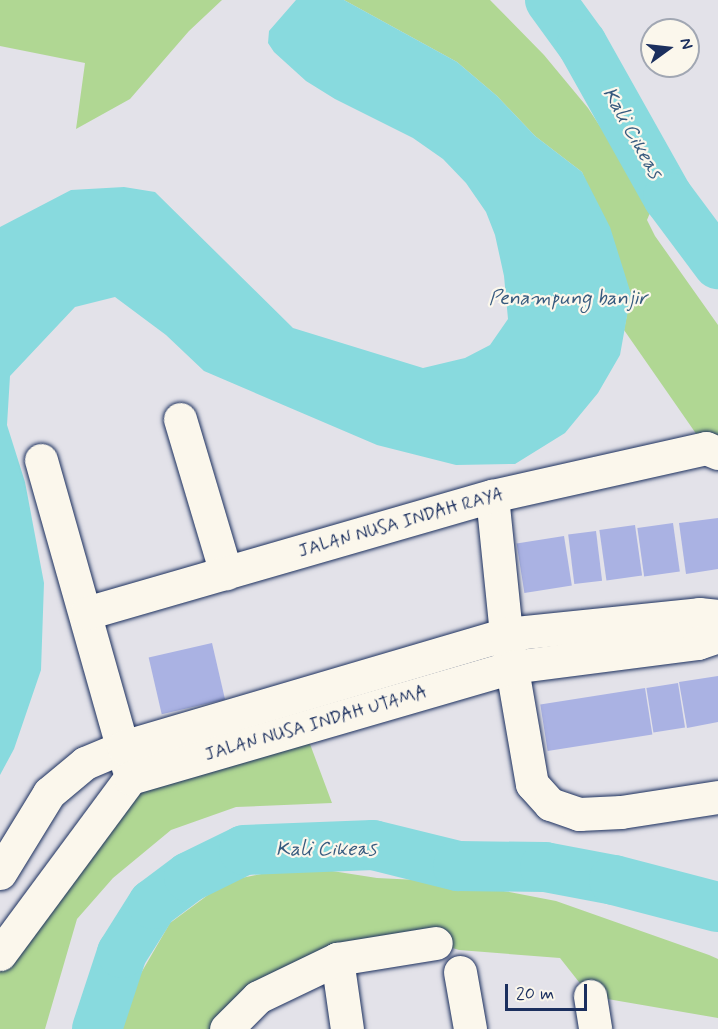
<!DOCTYPE html>
<html>
<head>
<meta charset="utf-8">
<style>
	body { margin:0 }
	#map { position:relative; width:718px; height:1029px; overflow:hidden; background:#e3e2e9; font-family:Mynerve,sans-serif }
	div>[style] { position:absolute }
	.green>* { inset:0; background:#b0d793 }
	.water>* { inset:0; background:#88dade }
	.river>* { height:50px; margin:-25px; padding:0 25px; transform-origin:25px; border-radius:25px; background:#88dade }
	.building>* { inset:0; background:#aab2e3; transform-origin:0 0 }
	.roads { filter:drop-shadow(0 0 2px #1b2f5e) drop-shadow(0 0 2px #1b2f5e) }
	.minor>* { height:33px; margin:-16.5px; padding:0 16.5px; transform-origin:16.5px; border-radius:16.5px; background:#fbf7ec }
	span { translate:-50% -50%; white-space:nowrap; text-align:center; line-height:1.15; -webkit-text-stroke:4.5px #fbf7ec; paint-order:stroke }
	.street-label { font-size:18px; color:#1b2f5e }
	.water-label { font-size:20px; color:#365a7e; font-style:italic }
	.north { position:absolute; left:640px; top:18px; width:60px; height:60px; box-sizing:border-box; background:#fbf7ec; border:2px solid #a1a7b3; border-radius:50%; rotate:75deg; font-size:16px; font-weight:700; line-height:24px; text-align:center; color:#1b2f5e }
	.north::after { content:''; display:block; margin:auto; width:21px; height:27px; background:#1b2f5e; clip-path:polygon(50% 0,100% 100%,50% 72%,0 100%) }
	.scale { position:absolute; left:505px; top:984px; width:82px; height:27px; box-sizing:border-box; border:3px solid #1b2f5e; border-top:0; padding-left:8px; font-size:18px; line-height:21px; white-space:nowrap; color:#1b2f5e; -webkit-text-stroke:4px #fbf7ec; paint-order:stroke }
</style>
</head>
<body>
<div id="map">
	<div class="green">
		<i style="clip-path:polygon(0 0,222px 0,189px 31px,130px 99px,76px 129px,85px 63px,0 46px)"></i>
		<i style="clip-path:polygon(344px 0,490px 0,544px 55px,588px 108px,647px 198px,652px 208px,647px 220px,655px 236px,718px 325px,718px 453px,706px 448px,624px 330px,631px 294px,582px 172px,535px 136px,497px 96px,457px 62px)"></i>
		<i style="clip-path:polygon(304px 728px,332px 803px,236px 807px,171px 830px,113px 878px,77px 919px,45px 1029px,0 1029px,0 954px,130px 778px)"></i>
		<i style="clip-path:polygon(300px 866px,377px 878px,457px 882px,556px 901px,709px 955px,718px 959px,718px 1018px,590px 996px,560px 958px,459px 950px,436px 943px,337px 959px,226px 1029px,121px 1029px,133px 987px,170px 923px,227px 881px)"></i>
	</div>
	<div class="water">
		<i style="clip-path:polygon(296px 0,344px 0,457px 62px,497px 96px,535px 136px,582px 172px,610px 227px,631px 294px,620px 355px,598px 393px,565px 433px,515px 464px,456px 465px,377px 445px,204px 371px,166px 335px,115px 297px,75px 307px,10px 376px,7px 425px,25px 482px,44px 583px,41px 670px,14px 749px,0 775px,0 227px,71px 190px,124px 187px,155px 192px,293px 328px,423px 368px,465px 358px,490px 345px,508px 319px,504px 276px,495px 235px,486px 212px,466px 183px,443px 159px,413px 138px,335px 99px,306px 81px,274px 52px,268px 43px,269px 31px)"></i>
	</div>
	<div class="river">
		<i style="left:550px;top:0;width:54px;rotate:54deg"></i>
		<i style="left:582px;top:44px;width:176px;rotate:60.7deg"></i>
		<i style="left:668px;top:197px;width:84px;rotate:53.3deg"></i>
		<i style="left:97px;top:1029px;width:80px;rotate:-71.8deg"></i>
		<i style="left:122px;top:953px;width:58px;rotate:-57.7deg"></i>
		<i style="left:153px;top:904px;width:45px;rotate:-36.9deg"></i>
		<i style="left:189px;top:877px;width:61px;rotate:-26.1deg"></i>
		<i style="left:244px;top:850px;width:129px;rotate:-2.2deg"></i>
		<i style="left:373px;top:845px;width:88px;rotate:13.9deg"></i>
		<i style="left:458px;top:866px;width:87px;rotate:0.7deg"></i>
		<i style="left:545px;top:867px;width:70px;rotate:10.7deg"></i>
		<i style="left:614px;top:880px;width:107px;rotate:14.6deg"></i>
	</div>
	<div class="building">
		<i style="clip-path:polygon(718px 518px,718px 569px,686px 574px,679px 523px)"></i>
		<i style="left:673px;top:523px;width:49px;height:36px;rotate:82deg"></i>
		<i style="left:635px;top:525px;width:51px;height:36px;rotate:82deg"></i>
		<i style="left:596px;top:531px;width:50px;height:28px;rotate:83deg"></i>
		<i style="left:564px;top:536px;width:50px;height:48px;rotate:81deg"></i>
		<i style="left:212px;top:643px;width:58px;height:65px;rotate:77deg"></i>
		<i style="clip-path:polygon(718px 676px,718px 722px,687px 728px,679px 682px)"></i>
		<i style="left:678px;top:683px;width:45px;height:32px;rotate:81deg"></i>
		<i style="left:645px;top:688px;width:47px;height:106px;rotate:81deg"></i>
	</div>
	<div class="roads">
		<div class="minor">
			<i style="left:180px;top:419px;width:161px;rotate:73.4deg"></i>
			<i style="left:41px;top:460px;width:319px;rotate:74.2deg"></i>
			<i style="left:492px;top:496px;width:139px;rotate:84.2deg"></i>
			<i style="left:506px;top:634px;width:152px;rotate:80.2deg"></i>
			<i style="left:532px;top:784px;width:27px;rotate:48deg"></i>
			<i style="left:550px;top:804px;width:31px;rotate:19deg"></i>
			<i style="left:579px;top:814px;width:42px;rotate:-2.7deg"></i>
			<i style="left:621px;top:812px;width:98px;rotate:-8.8deg"></i>
			<i style="left:86px;top:613px;width:423px;rotate:-16.1deg"></i>
			<i style="left:492px;top:496px;width:219px;rotate:-12.6deg"></i>
			<i style="left:706px;top:448px;width:13px;rotate:23deg"></i>
			<i style="left:0;top:873px;width:94px;rotate:-58.5deg"></i>
			<i style="left:49px;top:793px;width:47px;rotate:-39.8deg"></i>
			<i style="left:85px;top:763px;width:41px;rotate:-22.8deg"></i>
			<i style="left:123px;top:747px;width:399px;rotate:-16.4deg"></i>
			<i style="left:506px;top:634px;width:194px;rotate:-5.9deg"></i>
			<i style="left:699px;top:614px;width:19px;rotate:6deg"></i>
			<i style="left:0;top:954px;width:219px;rotate:-53.5deg"></i>
			<i style="left:130px;top:778px;width:398px;rotate:-16.2deg"></i>
			<i style="left:512px;top:667px;width:188px;rotate:-7.4deg"></i>
			<i style="left:698px;top:643px;width:21px;rotate:-19deg"></i>
			<i style="left:337px;top:959px;width:71px;rotate:81.9deg"></i>
			<i style="left:460px;top:972px;width:58px;rotate:80deg"></i>
			<i style="left:590px;top:996px;width:33px;rotate:81deg"></i>
			<i style="left:226px;top:1029px;width:45px;rotate:-45deg"></i>
			<i style="left:258px;top:997px;width:88px;rotate:-25.7deg"></i>
			<i style="left:337px;top:959px;width:100px;rotate:-9.2deg"></i>
		</div>
	</div>
	<div class="street-label">
		<span style="left:401px;top:523px;rotate:-16deg">JALAN NUSA INDAH RAYA</span>
		<span style="left:316px;top:724px;rotate:-16deg">JALAN NUSA INDAH UTAMA</span>
	</div>
	<div class="water-label">
		<span style="left:632px;top:133px;rotate:61deg">Kali Cikeas</span>
		<span style="left:568px;top:298px">Penampung banjir</span>
		<span style="left:326px;top:849px">Kali Cikeas</span>
	</div>
	<div class="north">N</div>
	<div class="scale">20 m</div>
</div>
</body>
</html>
